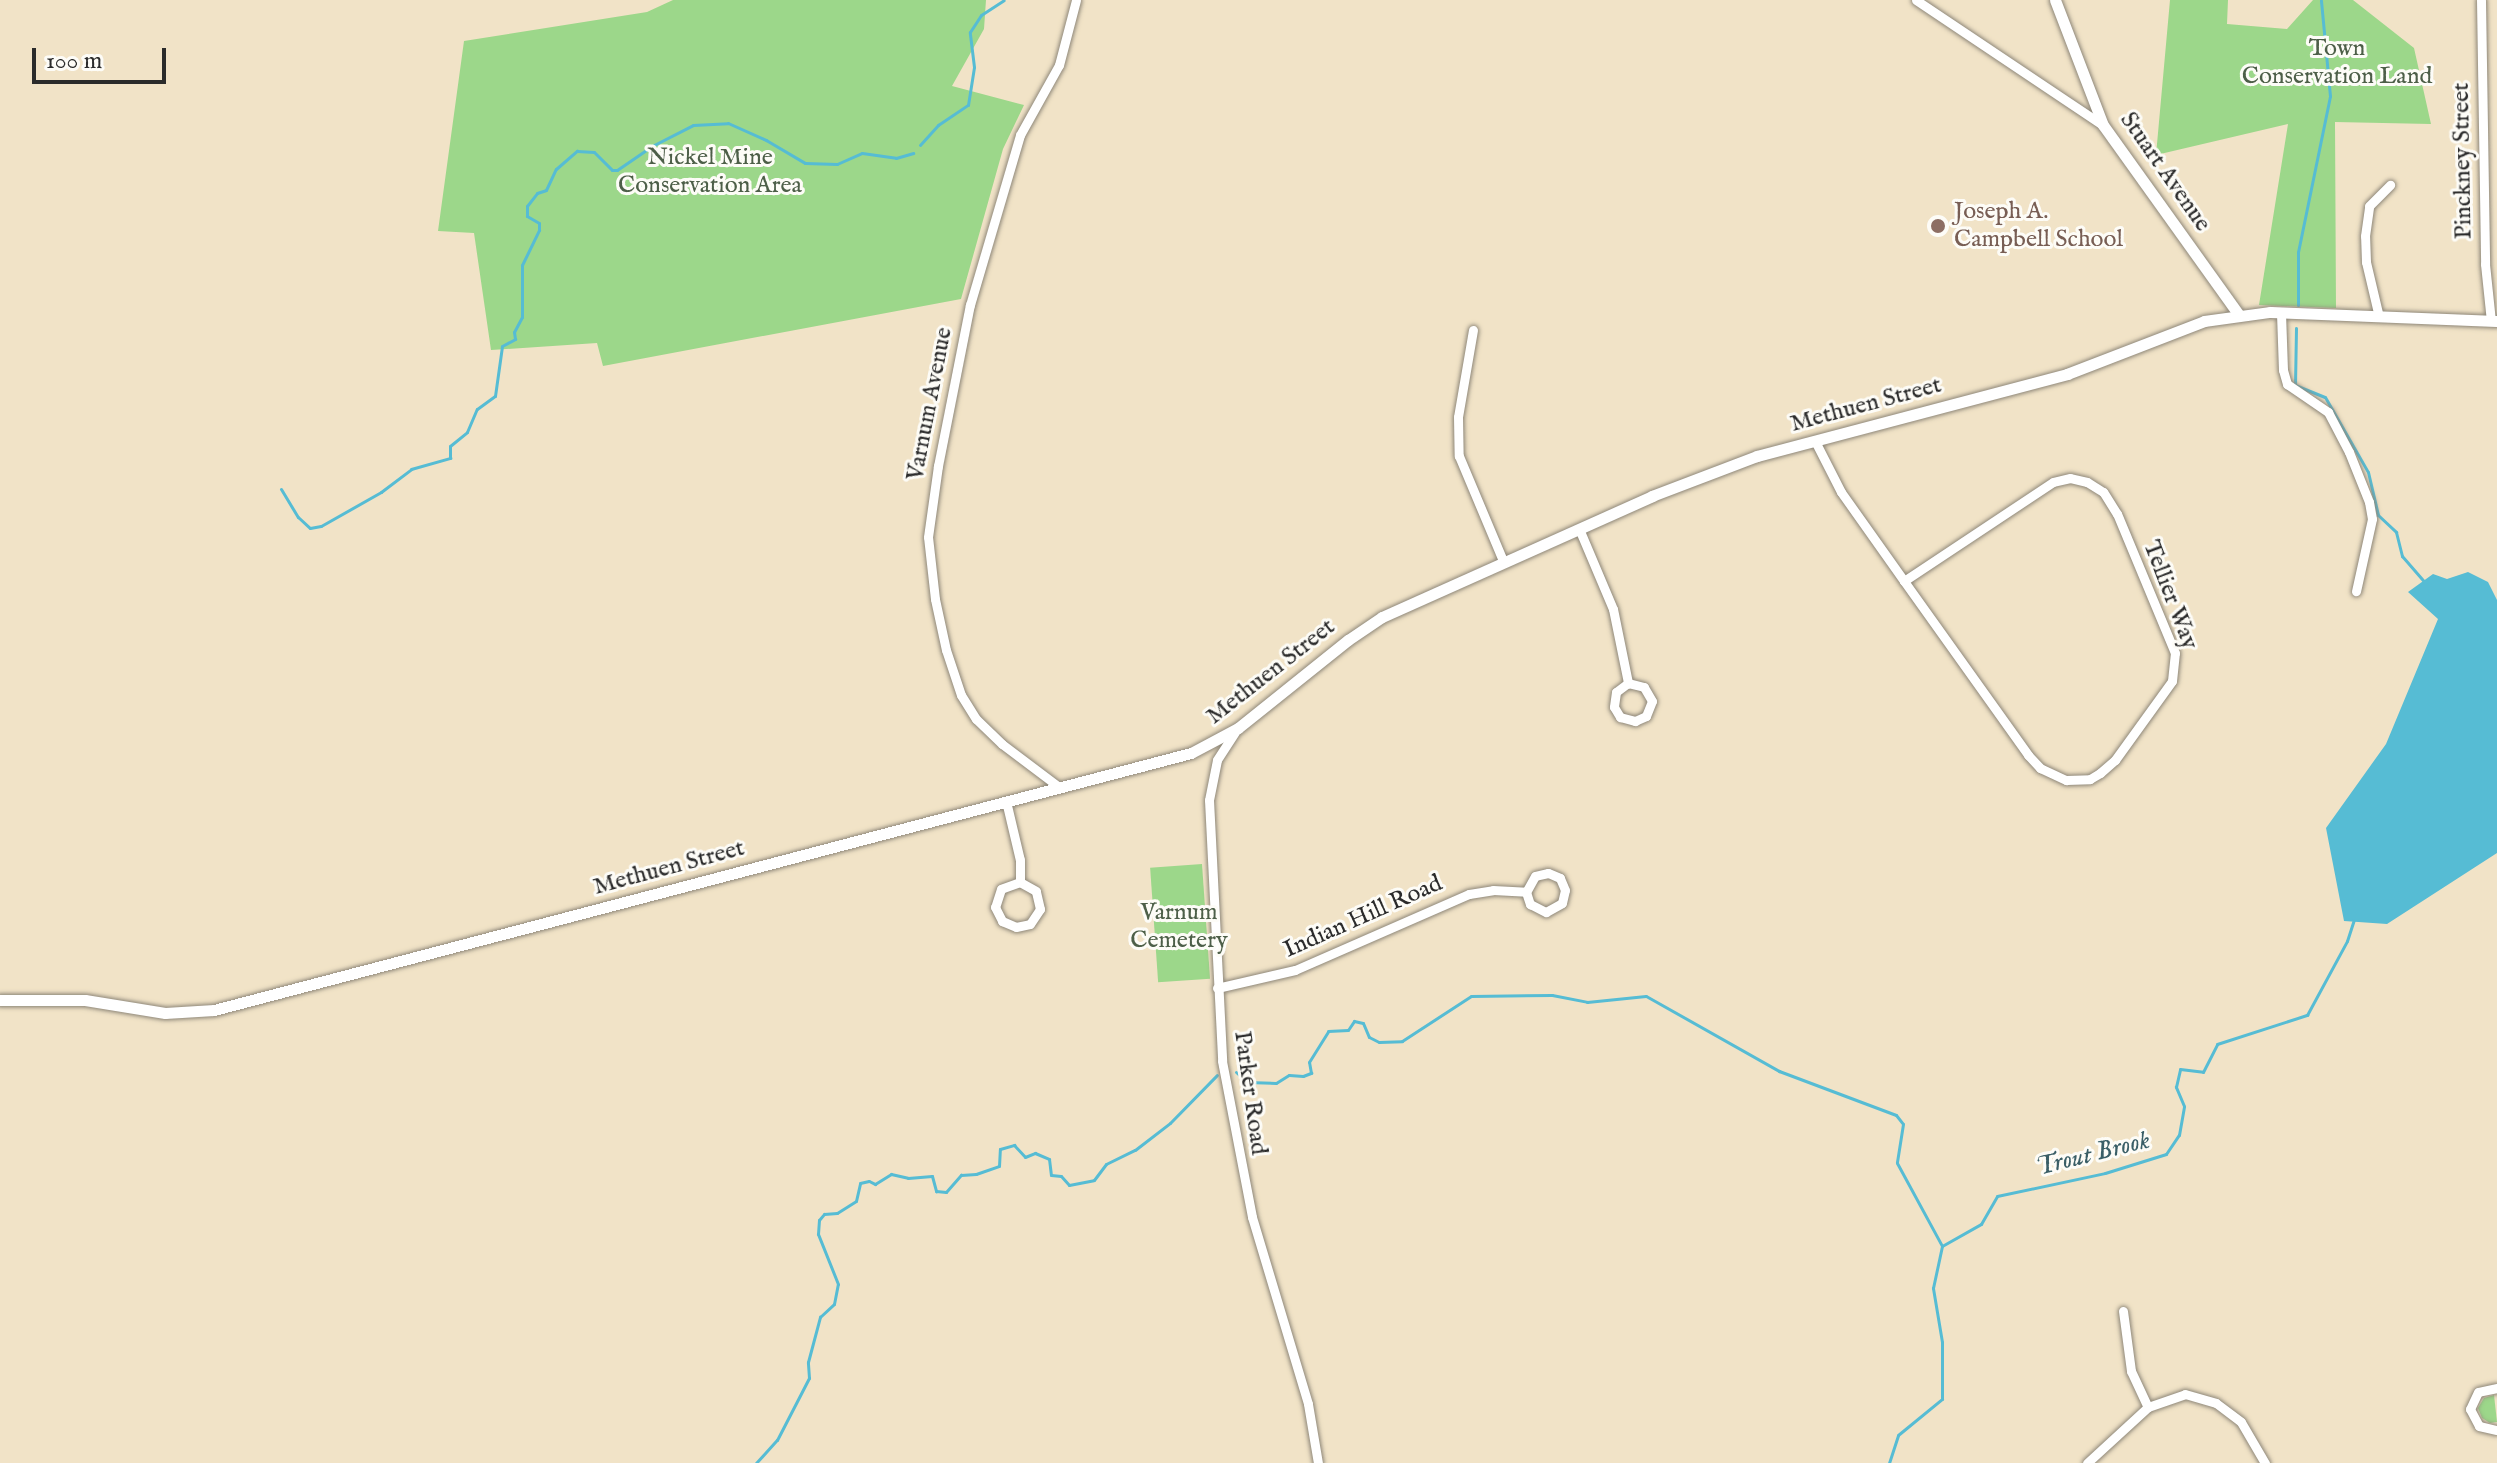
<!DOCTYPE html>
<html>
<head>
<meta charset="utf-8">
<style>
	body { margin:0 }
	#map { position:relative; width:2497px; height:1463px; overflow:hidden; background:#f1e3c7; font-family:"IM FELL English",serif }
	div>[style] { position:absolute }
	.green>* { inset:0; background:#9cd78a; transform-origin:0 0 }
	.water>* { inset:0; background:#56bcd4 }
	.stream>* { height:3px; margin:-1.5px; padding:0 1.5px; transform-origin:1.5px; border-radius:1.5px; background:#56bcd4 }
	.roads { filter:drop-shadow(0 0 2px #8e8779) drop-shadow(0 0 2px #8e8779) }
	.minor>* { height:9px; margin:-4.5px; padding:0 4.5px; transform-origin:4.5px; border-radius:4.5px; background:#fff }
	.tertiary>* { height:11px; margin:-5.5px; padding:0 5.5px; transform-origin:5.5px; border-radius:5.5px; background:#fff }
	.dots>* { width:22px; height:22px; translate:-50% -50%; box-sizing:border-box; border:4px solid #fdfcf7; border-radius:50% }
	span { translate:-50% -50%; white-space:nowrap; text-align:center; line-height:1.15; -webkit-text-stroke:6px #fdfcf7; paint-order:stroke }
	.park-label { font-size:24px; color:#4d5f48 }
	.street-label { font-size:24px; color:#2b2b2b }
	.education-label { font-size:24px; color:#785e54 }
	.left { translate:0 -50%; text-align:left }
	.water-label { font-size:26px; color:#3a5e66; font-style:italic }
	.scale { position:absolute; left:32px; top:48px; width:134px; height:36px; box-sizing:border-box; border:4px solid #2b2b2b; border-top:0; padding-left:10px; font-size:24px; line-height:28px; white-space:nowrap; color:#2b2b2b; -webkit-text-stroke:6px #fdfcf7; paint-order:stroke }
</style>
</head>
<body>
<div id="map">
	<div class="green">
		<i style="clip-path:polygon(673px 0,986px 0,984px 29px,952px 86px,1024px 105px,1003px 149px,961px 299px,603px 366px,597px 343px,491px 350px,474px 233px,438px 231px,464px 41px,647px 12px)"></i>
		<i style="clip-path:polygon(2170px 0,2228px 0,2227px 24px,2287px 29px,2313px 0,2353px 0,2414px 48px,2431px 124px,2335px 122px,2336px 308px,2259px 305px,2288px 124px,2156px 155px)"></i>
		<i style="left:1202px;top:864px;width:115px;height:52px;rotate:86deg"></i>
		<i style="clip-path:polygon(2494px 1395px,2497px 1422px,2490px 1423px,2482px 1418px,2478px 1408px,2484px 1398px)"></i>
	</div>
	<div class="water">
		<i style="clip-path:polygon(2468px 572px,2488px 582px,2497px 600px,2497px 853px,2387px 924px,2344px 921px,2326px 828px,2386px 744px,2438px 619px,2408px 592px,2433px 574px,2447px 579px)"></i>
	</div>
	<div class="stream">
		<i style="left:920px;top:145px;width:27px;rotate:-48deg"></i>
		<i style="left:938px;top:125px;width:36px;rotate:-34deg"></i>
		<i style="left:968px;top:105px;width:38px;rotate:-81deg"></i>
		<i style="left:974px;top:67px;width:35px;rotate:-97deg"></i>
		<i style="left:970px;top:32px;width:20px;rotate:-57deg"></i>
		<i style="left:981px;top:15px;width:27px;rotate:-33deg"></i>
		<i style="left:2298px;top:305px;width:53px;rotate:-90deg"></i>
		<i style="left:2298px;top:252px;width:159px;rotate:-78.4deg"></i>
		<i style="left:2330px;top:96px;width:96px;rotate:-95.4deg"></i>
		<i style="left:2296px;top:328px;width:57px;rotate:91deg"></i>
		<i style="left:2295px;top:385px;width:32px;rotate:22deg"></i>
		<i style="left:2325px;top:397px;width:86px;rotate:60.2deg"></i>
		<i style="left:2368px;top:472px;width:44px;rotate:76.9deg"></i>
		<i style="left:2378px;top:515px;width:25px;rotate:43deg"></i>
		<i style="left:2396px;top:532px;width:25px;rotate:76deg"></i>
		<i style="left:2402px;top:556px;width:37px;rotate:49deg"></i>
		<i style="left:281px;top:489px;width:33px;rotate:59deg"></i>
		<i style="left:298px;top:517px;width:16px;rotate:43deg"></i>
		<i style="left:310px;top:528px;width:11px;rotate:-10deg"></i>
		<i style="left:321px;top:526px;width:69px;rotate:-29.5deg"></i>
		<i style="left:381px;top:492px;width:38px;rotate:-37deg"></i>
		<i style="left:411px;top:469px;width:41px;rotate:-15.8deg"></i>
		<i style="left:450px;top:458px;width:12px;rotate:-90deg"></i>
		<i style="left:450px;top:446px;width:22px;rotate:-39deg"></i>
		<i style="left:467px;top:432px;width:25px;rotate:-67deg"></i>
		<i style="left:477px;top:409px;width:22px;rotate:-36deg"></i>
		<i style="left:495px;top:396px;width:50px;rotate:-82deg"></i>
		<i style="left:502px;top:346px;width:15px;rotate:-28deg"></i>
		<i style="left:515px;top:339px;width:7px;rotate:-98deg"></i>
		<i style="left:514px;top:332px;width:17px;rotate:-62deg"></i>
		<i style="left:522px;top:317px;width:52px;rotate:-90deg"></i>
		<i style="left:522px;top:265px;width:39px;rotate:-64deg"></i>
		<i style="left:539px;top:230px;width:7px;rotate:-90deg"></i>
		<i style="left:539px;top:223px;width:14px;rotate:-150deg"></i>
		<i style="left:527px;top:216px;width:10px;rotate:-90deg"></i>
		<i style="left:527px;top:206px;width:16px;rotate:-52deg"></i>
		<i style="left:537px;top:193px;width:9px;rotate:-18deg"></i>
		<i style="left:546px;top:190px;width:23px;rotate:-65deg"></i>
		<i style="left:556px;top:169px;width:28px;rotate:-41deg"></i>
		<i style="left:577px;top:151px;width:17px;rotate:3deg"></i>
		<i style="left:594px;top:152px;width:25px;rotate:45deg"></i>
		<i style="left:612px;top:170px;width:5px"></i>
		<i style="left:617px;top:170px;width:42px;rotate:-34.4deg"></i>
		<i style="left:652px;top:146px;width:46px;rotate:-27.1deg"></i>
		<i style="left:693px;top:125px;width:35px;rotate:-3deg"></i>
		<i style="left:728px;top:123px;width:42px;rotate:24.1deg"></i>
		<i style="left:766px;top:140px;width:45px;rotate:30.5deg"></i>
		<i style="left:805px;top:163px;width:32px;rotate:2deg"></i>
		<i style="left:837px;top:164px;width:27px;rotate:-24deg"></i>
		<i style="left:862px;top:153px;width:34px;rotate:8deg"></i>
		<i style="left:896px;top:158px;width:18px;rotate:-16deg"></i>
		<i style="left:1236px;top:1072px;width:15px;rotate:42deg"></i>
		<i style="left:1247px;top:1082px;width:29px;rotate:2deg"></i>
		<i style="left:1276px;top:1083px;width:15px;rotate:-32deg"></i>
		<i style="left:1289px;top:1075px;width:14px;rotate:4deg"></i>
		<i style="left:1303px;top:1076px;width:9px;rotate:-21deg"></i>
		<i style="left:1311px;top:1073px;width:11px;rotate:-100deg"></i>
		<i style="left:1309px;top:1062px;width:36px;rotate:-58deg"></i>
		<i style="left:1328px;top:1031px;width:20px;rotate:-3deg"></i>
		<i style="left:1348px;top:1030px;width:11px;rotate:-56deg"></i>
		<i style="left:1354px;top:1021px;width:9px;rotate:13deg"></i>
		<i style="left:1363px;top:1023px;width:15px;rotate:67deg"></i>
		<i style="left:1369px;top:1037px;width:11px;rotate:27deg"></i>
		<i style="left:1379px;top:1042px;width:23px;rotate:-2deg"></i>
		<i style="left:1402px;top:1041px;width:82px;rotate:-33.1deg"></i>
		<i style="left:1471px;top:996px;width:81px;rotate:-0.7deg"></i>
		<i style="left:1552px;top:995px;width:36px;rotate:11deg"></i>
		<i style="left:1587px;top:1002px;width:59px;rotate:-5.8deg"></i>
		<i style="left:1646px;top:996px;width:153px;rotate:29.4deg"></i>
		<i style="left:1779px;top:1071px;width:125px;rotate:20.6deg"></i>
		<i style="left:1896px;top:1115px;width:11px;rotate:52deg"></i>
		<i style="left:1903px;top:1124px;width:39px;rotate:99deg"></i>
		<i style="left:1897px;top:1163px;width:94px;rotate:61.5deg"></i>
		<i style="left:756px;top:1463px;width:31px;rotate:-48deg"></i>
		<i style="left:777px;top:1440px;width:70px;rotate:-62.7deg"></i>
		<i style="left:809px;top:1378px;width:16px;rotate:-94deg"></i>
		<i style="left:808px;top:1362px;width:47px;rotate:-75.1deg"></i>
		<i style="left:820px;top:1317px;width:19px;rotate:-43deg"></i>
		<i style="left:834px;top:1304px;width:20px;rotate:-79deg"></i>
		<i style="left:838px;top:1284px;width:54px;rotate:-111.8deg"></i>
		<i style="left:818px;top:1234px;width:14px;rotate:-86deg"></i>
		<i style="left:819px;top:1220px;width:8px;rotate:-50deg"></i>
		<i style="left:824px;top:1214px;width:13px;rotate:-4deg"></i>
		<i style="left:837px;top:1213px;width:22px;rotate:-32deg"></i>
		<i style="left:856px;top:1201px;width:18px;rotate:-77deg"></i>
		<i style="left:860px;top:1183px;width:9px;rotate:-13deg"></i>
		<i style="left:869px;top:1181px;width:7px;rotate:27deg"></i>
		<i style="left:875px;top:1184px;width:19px;rotate:-32deg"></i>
		<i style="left:891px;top:1174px;width:17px;rotate:13deg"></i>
		<i style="left:908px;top:1178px;width:24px;rotate:-5deg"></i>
		<i style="left:932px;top:1176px;width:16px;rotate:75deg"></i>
		<i style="left:936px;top:1191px;width:10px;rotate:6deg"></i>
		<i style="left:946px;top:1192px;width:23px;rotate:-49deg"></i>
		<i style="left:961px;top:1175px;width:15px;rotate:-4deg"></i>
		<i style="left:976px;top:1174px;width:24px;rotate:-19deg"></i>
		<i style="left:999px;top:1166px;width:17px;rotate:-87deg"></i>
		<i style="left:1000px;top:1149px;width:15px;rotate:-16deg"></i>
		<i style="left:1014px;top:1145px;width:16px;rotate:47deg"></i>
		<i style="left:1025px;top:1157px;width:11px;rotate:-22deg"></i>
		<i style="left:1035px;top:1153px;width:15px;rotate:23deg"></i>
		<i style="left:1049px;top:1159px;width:16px;rotate:83deg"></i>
		<i style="left:1051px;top:1175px;width:10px;rotate:6deg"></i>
		<i style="left:1061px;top:1176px;width:12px;rotate:48deg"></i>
		<i style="left:1069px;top:1185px;width:25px;rotate:-11deg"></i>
		<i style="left:1094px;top:1180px;width:20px;rotate:-53deg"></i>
		<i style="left:1106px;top:1164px;width:32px;rotate:-26deg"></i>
		<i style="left:1135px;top:1150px;width:44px;rotate:-37.6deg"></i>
		<i style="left:1170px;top:1123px;width:67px;rotate:-45.6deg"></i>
		<i style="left:1889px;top:1463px;width:29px;rotate:-72deg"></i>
		<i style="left:1898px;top:1435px;width:57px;rotate:-39.3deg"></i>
		<i style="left:1942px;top:1399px;width:57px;rotate:-90deg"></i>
		<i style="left:1942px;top:1342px;width:55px;rotate:-99.5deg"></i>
		<i style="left:1933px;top:1288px;width:43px;rotate:-77.9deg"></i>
		<i style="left:1942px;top:1246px;width:45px;rotate:-29.4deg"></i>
		<i style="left:1981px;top:1224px;width:32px;rotate:-60deg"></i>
		<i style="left:1997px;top:1196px;width:110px;rotate:-12deg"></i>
		<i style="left:2105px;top:1173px;width:64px;rotate:-17.3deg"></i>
		<i style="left:2166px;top:1154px;width:23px;rotate:-56deg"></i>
		<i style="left:2179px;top:1135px;width:29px;rotate:-80deg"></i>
		<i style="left:2184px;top:1106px;width:21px;rotate:-113deg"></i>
		<i style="left:2176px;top:1087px;width:18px;rotate:-77deg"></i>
		<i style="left:2180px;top:1069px;width:23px;rotate:7deg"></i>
		<i style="left:2203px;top:1072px;width:31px;rotate:-63deg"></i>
		<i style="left:2217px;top:1044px;width:95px;rotate:-17.9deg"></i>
		<i style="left:2307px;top:1015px;width:84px;rotate:-61.6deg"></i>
		<i style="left:2347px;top:941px;width:22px;rotate:-72deg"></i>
	</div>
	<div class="roads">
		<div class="minor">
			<i style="left:1916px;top:0;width:225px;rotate:33.8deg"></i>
			<i style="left:2481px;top:0;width:264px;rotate:89.1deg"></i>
			<i style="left:2485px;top:264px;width:57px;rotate:84deg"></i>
			<i style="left:2281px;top:313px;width:57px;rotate:88deg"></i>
			<i style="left:2283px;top:370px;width:15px;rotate:74deg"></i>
			<i style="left:2287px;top:384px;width:50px;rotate:34.3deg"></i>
			<i style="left:2328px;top:412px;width:45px;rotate:62.3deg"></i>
			<i style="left:2349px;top:452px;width:54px;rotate:68.2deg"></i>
			<i style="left:2369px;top:502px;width:17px;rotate:80deg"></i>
			<i style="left:2372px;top:519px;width:74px;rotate:102.5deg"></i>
			<i style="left:2379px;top:317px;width:57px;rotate:-103.3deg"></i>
			<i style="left:2366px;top:262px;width:26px;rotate:-92deg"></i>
			<i style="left:2365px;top:236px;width:30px;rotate:-82deg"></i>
			<i style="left:2369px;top:206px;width:30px;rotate:-45deg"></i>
			<i style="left:1473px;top:330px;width:88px;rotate:99.8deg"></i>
			<i style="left:1458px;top:417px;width:39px;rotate:89deg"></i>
			<i style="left:1459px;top:456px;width:116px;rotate:67.2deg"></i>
			<i style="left:1815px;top:441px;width:57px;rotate:63deg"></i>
			<i style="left:1841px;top:492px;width:109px;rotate:54.7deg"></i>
			<i style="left:1904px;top:581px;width:214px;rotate:54.5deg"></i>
			<i style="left:2028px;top:755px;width:18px;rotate:47deg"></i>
			<i style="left:2040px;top:768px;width:29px;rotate:25deg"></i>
			<i style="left:2066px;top:780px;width:24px;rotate:-2deg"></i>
			<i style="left:2090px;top:779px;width:12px;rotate:-31deg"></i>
			<i style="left:2100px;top:773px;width:20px;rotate:-41deg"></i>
			<i style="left:2115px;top:760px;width:97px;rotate:-54.2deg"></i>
			<i style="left:2172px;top:681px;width:28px;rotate:-84deg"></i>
			<i style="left:2175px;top:653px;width:151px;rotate:-112.6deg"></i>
			<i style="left:2117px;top:514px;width:26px;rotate:-122deg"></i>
			<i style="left:2103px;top:492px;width:19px;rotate:-148deg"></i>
			<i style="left:2087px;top:482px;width:17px;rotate:-167deg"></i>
			<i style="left:2070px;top:478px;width:17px;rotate:167deg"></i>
			<i style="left:2053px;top:482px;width:179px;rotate:146.4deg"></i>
			<i style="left:1580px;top:531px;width:85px;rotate:67.1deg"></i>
			<i style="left:1613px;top:609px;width:76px;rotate:78.5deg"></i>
			<i style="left:1628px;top:683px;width:15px;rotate:143deg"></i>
			<i style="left:1616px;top:692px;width:15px;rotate:98deg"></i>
			<i style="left:1614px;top:707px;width:12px;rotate:59deg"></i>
			<i style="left:1620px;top:717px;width:16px;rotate:15deg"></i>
			<i style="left:1635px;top:721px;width:12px;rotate:-24deg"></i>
			<i style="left:1646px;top:716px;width:16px;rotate:-68deg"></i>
			<i style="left:1652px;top:701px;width:16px;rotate:-120deg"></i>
			<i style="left:1644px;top:687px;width:16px;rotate:-166deg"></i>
			<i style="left:1235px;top:732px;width:33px;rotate:123deg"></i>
			<i style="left:1217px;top:760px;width:41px;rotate:101.3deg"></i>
			<i style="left:1209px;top:800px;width:261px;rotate:87.1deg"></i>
			<i style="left:1222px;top:1061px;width:159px;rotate:79.1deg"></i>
			<i style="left:1252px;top:1217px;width:195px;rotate:73.3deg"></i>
			<i style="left:1308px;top:1404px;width:60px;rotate:80.4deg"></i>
			<i style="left:1059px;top:787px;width:71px;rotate:-143deg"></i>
			<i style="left:1002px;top:744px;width:36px;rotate:-136deg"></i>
			<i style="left:976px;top:719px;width:28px;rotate:-122deg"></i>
			<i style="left:961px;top:695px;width:47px;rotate:-108.4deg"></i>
			<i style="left:946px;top:650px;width:52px;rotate:-102.2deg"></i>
			<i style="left:935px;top:599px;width:62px;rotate:-96.4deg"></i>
			<i style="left:928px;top:537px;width:72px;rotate:-82deg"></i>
			<i style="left:938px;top:466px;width:164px;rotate:-78.8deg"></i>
			<i style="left:970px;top:305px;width:177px;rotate:-73.6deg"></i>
			<i style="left:1020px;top:135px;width:80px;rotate:-60.9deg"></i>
			<i style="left:1059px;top:65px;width:67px;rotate:-75.3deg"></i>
			<i style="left:1006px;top:801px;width:61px;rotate:76.7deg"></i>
			<i style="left:1020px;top:860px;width:22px;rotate:90deg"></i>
			<i style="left:1020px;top:882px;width:20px;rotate:160deg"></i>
			<i style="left:1001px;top:889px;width:19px;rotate:108deg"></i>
			<i style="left:995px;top:907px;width:16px;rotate:63deg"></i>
			<i style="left:1002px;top:921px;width:15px;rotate:23deg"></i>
			<i style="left:1016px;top:927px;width:14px;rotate:-12deg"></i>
			<i style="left:1030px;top:924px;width:18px;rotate:-56deg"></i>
			<i style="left:1040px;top:909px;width:18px;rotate:-103deg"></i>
			<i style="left:1036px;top:891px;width:18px;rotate:-151deg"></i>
			<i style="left:1217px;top:988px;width:80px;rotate:-13deg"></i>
			<i style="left:1295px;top:970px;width:190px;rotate:-23.6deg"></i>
			<i style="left:1469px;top:894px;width:24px;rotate:-9deg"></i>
			<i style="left:1493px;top:890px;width:33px;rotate:3deg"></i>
			<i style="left:1526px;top:892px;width:13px;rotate:72deg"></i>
			<i style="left:1530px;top:904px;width:18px;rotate:27deg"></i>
			<i style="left:1546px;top:912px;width:18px;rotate:-29deg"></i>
			<i style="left:1562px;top:903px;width:13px;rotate:-77deg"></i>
			<i style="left:1565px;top:890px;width:13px;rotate:-113deg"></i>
			<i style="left:1560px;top:878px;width:13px;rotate:-157deg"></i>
			<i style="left:1548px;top:873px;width:13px;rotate:167deg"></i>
			<i style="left:1535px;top:876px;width:18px;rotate:119deg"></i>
			<i style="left:2123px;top:1311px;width:61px;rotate:82.4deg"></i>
			<i style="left:2131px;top:1371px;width:40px;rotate:65deg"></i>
			<i style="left:2497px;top:1388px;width:19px;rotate:168deg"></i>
			<i style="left:2478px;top:1392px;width:19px;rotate:115deg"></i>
			<i style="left:2470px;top:1409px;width:19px;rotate:62deg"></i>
			<i style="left:2479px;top:1426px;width:18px;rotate:13deg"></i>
			<i style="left:2087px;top:1463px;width:83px;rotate:-42.6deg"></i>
			<i style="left:2148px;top:1407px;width:39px;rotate:-19deg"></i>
			<i style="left:2185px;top:1394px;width:32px;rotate:16deg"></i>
			<i style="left:2216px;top:1403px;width:31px;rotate:37deg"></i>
			<i style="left:2241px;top:1422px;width:48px;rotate:59.7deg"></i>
		</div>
		<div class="tertiary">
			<i style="left:2055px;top:0;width:134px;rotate:69deg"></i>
			<i style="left:2103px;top:125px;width:234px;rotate:54.4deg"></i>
			<i style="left:0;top:1000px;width:85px"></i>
			<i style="left:85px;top:1000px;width:81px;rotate:9.2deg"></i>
			<i style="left:165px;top:1013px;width:49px;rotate:-3.5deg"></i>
			<i style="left:214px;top:1010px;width:1010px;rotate:-14.74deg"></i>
			<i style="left:1191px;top:753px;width:53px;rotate:-28deg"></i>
			<i style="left:1238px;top:728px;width:141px;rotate:-38.7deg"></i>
			<i style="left:1348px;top:640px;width:41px;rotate:-34.1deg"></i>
			<i style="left:1382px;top:617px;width:296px;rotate:-24.1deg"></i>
			<i style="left:1652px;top:496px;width:112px;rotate:-20.9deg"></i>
			<i style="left:1757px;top:456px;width:321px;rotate:-14.8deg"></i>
			<i style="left:2067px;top:374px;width:147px;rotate:-21.1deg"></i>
			<i style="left:2204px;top:321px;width:67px;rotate:-7.8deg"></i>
			<i style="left:2270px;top:312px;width:227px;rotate:2.3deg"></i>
		</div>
	</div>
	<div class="dots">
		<i style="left:1938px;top:226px;background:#8d6e63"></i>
	</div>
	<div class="park-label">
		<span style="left:2337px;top:63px">Town<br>Conservation Land</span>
		<span style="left:710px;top:172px">Nickel Mine<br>Conservation Area</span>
		<span style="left:1179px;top:927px">Varnum<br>Cemetery</span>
	</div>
	<div class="street-label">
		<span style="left:2463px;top:161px;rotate:-91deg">Pinckney Street</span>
		<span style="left:2165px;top:172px;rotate:55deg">Stuart Avenue</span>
		<span style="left:930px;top:404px;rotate:-79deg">Varnum Avenue</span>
		<span style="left:1866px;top:405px;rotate:-15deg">Methuen Street</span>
		<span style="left:2170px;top:595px;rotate:69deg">Tellier Way</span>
		<span style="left:1271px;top:672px;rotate:-38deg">Methuen Street</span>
		<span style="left:669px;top:868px;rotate:-15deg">Methuen Street</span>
		<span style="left:1363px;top:917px;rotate:-24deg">Indian Hill Road</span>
		<span style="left:1250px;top:1093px;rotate:82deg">Parker Road</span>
	</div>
	<div class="education-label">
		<span class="left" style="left:1954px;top:226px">Joseph A.<br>Campbell School</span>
	</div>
	<div class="water-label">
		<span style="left:2093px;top:1154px;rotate:-14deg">Trout Brook</span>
	</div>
	<div class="scale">100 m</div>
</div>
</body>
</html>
